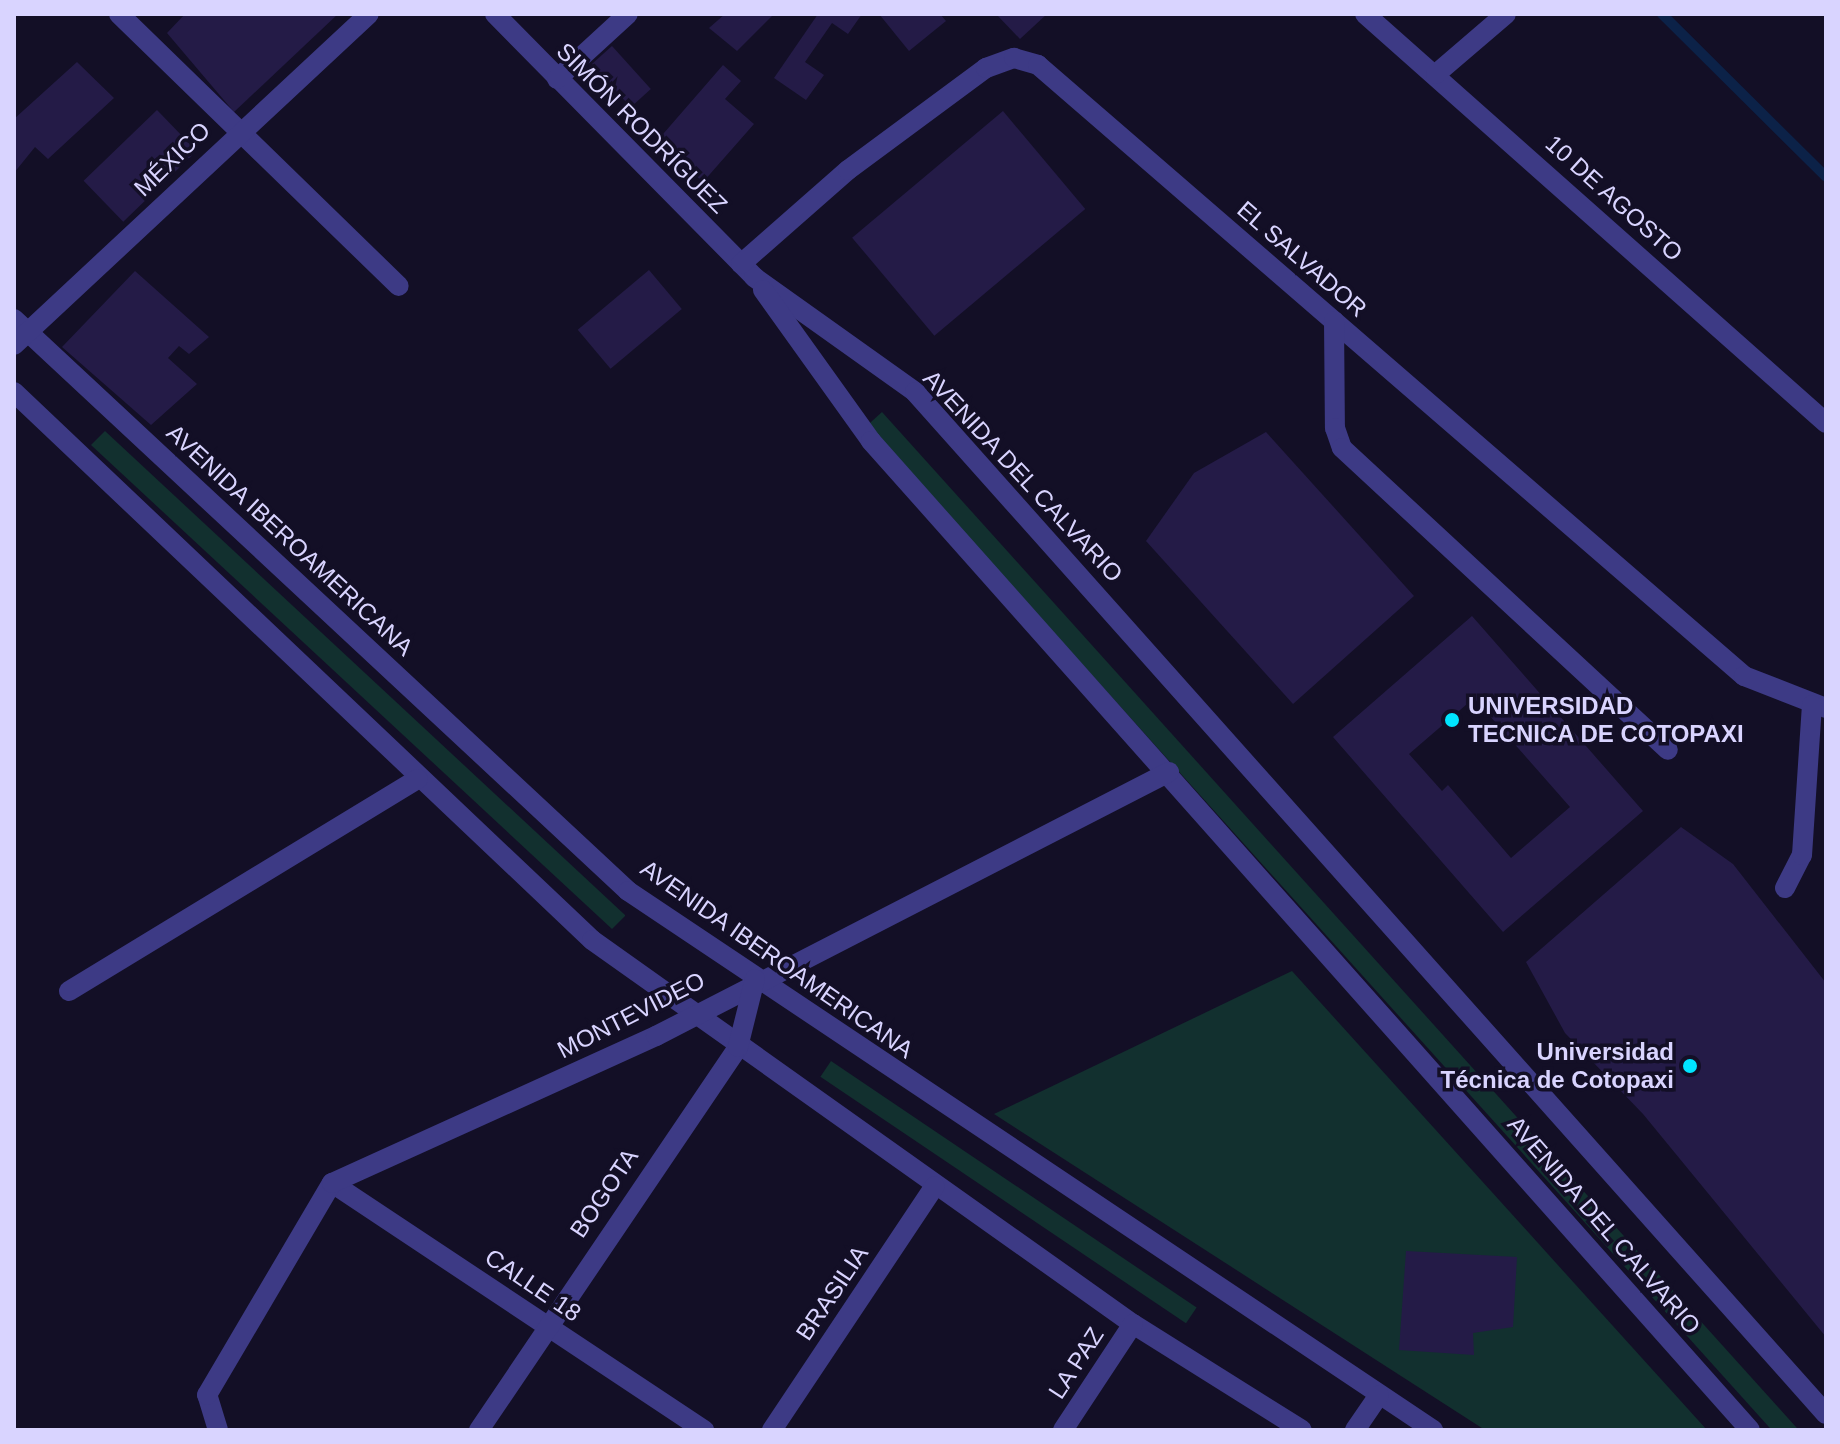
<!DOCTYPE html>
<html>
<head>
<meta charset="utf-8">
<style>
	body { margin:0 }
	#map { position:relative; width:1840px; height:1444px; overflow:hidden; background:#130f26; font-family:Helvetica,sans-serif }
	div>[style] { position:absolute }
	.green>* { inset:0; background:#12302f; transform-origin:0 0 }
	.stream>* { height:10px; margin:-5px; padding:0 5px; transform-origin:5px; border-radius:5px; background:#0c2248 }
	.building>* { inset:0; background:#241b47; transform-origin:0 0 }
	.minor>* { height:20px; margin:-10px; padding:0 10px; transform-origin:10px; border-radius:10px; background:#3d3a85 }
	.dots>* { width:22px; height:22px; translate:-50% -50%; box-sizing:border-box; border:4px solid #130f26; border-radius:50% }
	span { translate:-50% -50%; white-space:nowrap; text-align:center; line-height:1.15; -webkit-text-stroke:7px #130f26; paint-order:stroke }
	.street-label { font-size:24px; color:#d9d4ff }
	.poi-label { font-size:24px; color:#d9d4ff; font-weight:700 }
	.left { translate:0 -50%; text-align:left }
	.right { translate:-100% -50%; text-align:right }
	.frame { position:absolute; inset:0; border:16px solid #d9d4ff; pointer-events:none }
</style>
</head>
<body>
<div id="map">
	<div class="green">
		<i style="left:882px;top:412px;width:1370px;height:20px;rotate:48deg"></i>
		<i style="clip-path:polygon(105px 431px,625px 915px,625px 916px,612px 929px,91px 445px)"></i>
		<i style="clip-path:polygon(1292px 971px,1707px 1430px,1485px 1430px,994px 1114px)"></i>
		<i style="left:831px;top:1061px;width:441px;height:19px;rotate:34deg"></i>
	</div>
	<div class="stream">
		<i style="left:1662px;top:14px;width:231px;rotate:44.8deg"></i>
	</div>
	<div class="building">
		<i style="clip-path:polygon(185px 14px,338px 14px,234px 112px,167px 33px)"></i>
		<i style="clip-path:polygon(725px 14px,774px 14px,737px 51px,709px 28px)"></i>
		<i style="clip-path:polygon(818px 14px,862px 14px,848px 34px,832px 23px,805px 62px,824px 75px,806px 100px,774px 78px)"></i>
		<i style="clip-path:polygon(879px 14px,940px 14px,946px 21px,909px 51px)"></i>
		<i style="clip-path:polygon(996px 14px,1047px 14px,1020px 39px)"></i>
		<i style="left:612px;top:46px;width:58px;height:27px;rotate:48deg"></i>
		<i style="clip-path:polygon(77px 62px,114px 98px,48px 159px,35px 147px,14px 173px,14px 119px)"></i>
		<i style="clip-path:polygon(723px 65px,741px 81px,725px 99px,754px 124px,703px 182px,657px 141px)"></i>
		<i style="left:157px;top:110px;width:57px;height:102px;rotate:46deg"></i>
		<i style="left:1003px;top:111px;width:128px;height:197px;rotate:50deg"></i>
		<i style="left:649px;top:270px;width:51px;height:93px;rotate:50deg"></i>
		<i style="clip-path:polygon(135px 271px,209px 337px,189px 354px,179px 346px,168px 358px,197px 384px,151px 425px,62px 347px)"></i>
		<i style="clip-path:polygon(1266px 432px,1414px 596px,1293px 704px,1146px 541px,1194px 473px)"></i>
		<i style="clip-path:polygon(evenodd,1472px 616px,1643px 811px,1503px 932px,1333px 737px,1472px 616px,1474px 698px,1570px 807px,1511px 858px,1448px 785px,1442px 791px,1409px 754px,1474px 698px)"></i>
		<i style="clip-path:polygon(1681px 827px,1733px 864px,1826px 983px,1826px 1337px,1643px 1114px,1565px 1033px,1526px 962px)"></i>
		<i style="clip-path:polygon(1406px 1251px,1517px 1257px,1513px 1327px,1473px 1333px,1474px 1355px,1399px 1350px)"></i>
	</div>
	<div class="minor">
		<i style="left:119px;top:14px;width:390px;rotate:44.2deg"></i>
		<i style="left:495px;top:14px;width:369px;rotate:45.4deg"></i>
		<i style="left:754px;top:277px;width:198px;rotate:35.5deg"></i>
		<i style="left:915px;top:392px;width:1369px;rotate:48.29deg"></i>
		<i style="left:1365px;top:14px;width:616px;rotate:41.58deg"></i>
		<i style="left:1436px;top:74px;width:92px;rotate:-40.6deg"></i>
		<i style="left:557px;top:79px;width:96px;rotate:-42.5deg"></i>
		<i style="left:741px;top:264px;width:142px;rotate:-41.3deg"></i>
		<i style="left:848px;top:170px;width:172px;rotate:-36.5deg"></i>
		<i style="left:986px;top:68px;width:30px;rotate:-20deg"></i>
		<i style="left:1014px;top:58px;width:25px;rotate:16deg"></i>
		<i style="left:1038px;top:65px;width:934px;rotate:40.87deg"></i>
		<i style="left:1744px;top:676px;width:88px;rotate:21.3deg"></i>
		<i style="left:763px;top:290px;width:186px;rotate:54.4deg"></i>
		<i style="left:871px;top:441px;width:1323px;rotate:48.37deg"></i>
		<i style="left:14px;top:319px;width:839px;rotate:42.97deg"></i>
		<i style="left:628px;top:891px;width:969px;rotate:33.8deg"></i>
		<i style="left:1334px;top:321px;width:107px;rotate:89.5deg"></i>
		<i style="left:1335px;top:428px;width:21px;rotate:71deg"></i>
		<i style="left:1342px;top:448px;width:444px;rotate:42.8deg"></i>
		<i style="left:14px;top:345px;width:485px;rotate:-43deg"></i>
		<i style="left:14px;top:392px;width:796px;rotate:43.47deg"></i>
		<i style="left:592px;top:940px;width:663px;rotate:35.37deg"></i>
		<i style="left:1133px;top:1324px;width:199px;rotate:32.1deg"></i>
		<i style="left:1785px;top:888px;width:37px;rotate:-63deg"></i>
		<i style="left:1802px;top:855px;width:150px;rotate:-86.2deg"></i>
		<i style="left:69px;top:991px;width:408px;rotate:-31.3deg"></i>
		<i style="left:332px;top:1183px;width:447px;rotate:33.6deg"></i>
		<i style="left:218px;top:1430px;width:37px;rotate:-107deg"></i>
		<i style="left:207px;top:1395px;width:246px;rotate:-59.5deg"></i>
		<i style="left:332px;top:1183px;width:356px;rotate:-24.4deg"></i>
		<i style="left:656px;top:1036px;width:577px;rotate:-27.23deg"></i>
		<i style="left:479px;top:1430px;width:462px;rotate:-55.9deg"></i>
		<i style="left:738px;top:1047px;width:70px;rotate:-76deg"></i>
		<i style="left:772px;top:1430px;width:293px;rotate:-56.3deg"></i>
		<i style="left:1063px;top:1430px;width:127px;rotate:-56.6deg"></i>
		<i style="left:1355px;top:1430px;width:42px;rotate:-55.6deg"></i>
	</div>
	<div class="dots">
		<i style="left:1452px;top:720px;background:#00e5ff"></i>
		<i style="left:1690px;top:1066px;background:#00e5ff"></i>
	</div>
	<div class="street-label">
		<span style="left:642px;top:128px;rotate:45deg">SIMÓN RODRÍGUEZ</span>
		<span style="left:172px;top:159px;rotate:-44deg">MÉXICO</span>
		<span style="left:1614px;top:198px;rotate:42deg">10 DE AGOSTO</span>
		<span style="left:1302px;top:259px;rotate:41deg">EL SALVADOR</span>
		<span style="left:1023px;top:476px;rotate:47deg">AVENIDA DEL CALVARIO</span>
		<span style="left:290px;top:540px;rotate:43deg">AVENIDA IBEROAMERICANA</span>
		<span style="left:777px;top:959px;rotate:35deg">AVENIDA IBEROAMERICANA</span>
		<span style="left:631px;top:1015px;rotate:-27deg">MONTEVIDEO</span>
		<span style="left:604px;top:1193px;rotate:-56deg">BOGOTA</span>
		<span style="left:1604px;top:1225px;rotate:49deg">AVENIDA DEL CALVARIO</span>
		<span style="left:533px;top:1285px;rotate:34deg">CALLE 18</span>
		<span style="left:832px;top:1293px;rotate:-56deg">BRASILIA</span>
		<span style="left:1076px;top:1363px;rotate:-57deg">LA PAZ</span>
	</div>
	<div class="poi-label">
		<span class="left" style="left:1468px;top:720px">UNIVERSIDAD<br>TECNICA DE COTOPAXI</span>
		<span class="right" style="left:1674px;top:1066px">Universidad<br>Técnica de Cotopaxi</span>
	</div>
	<div class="frame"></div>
</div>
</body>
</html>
